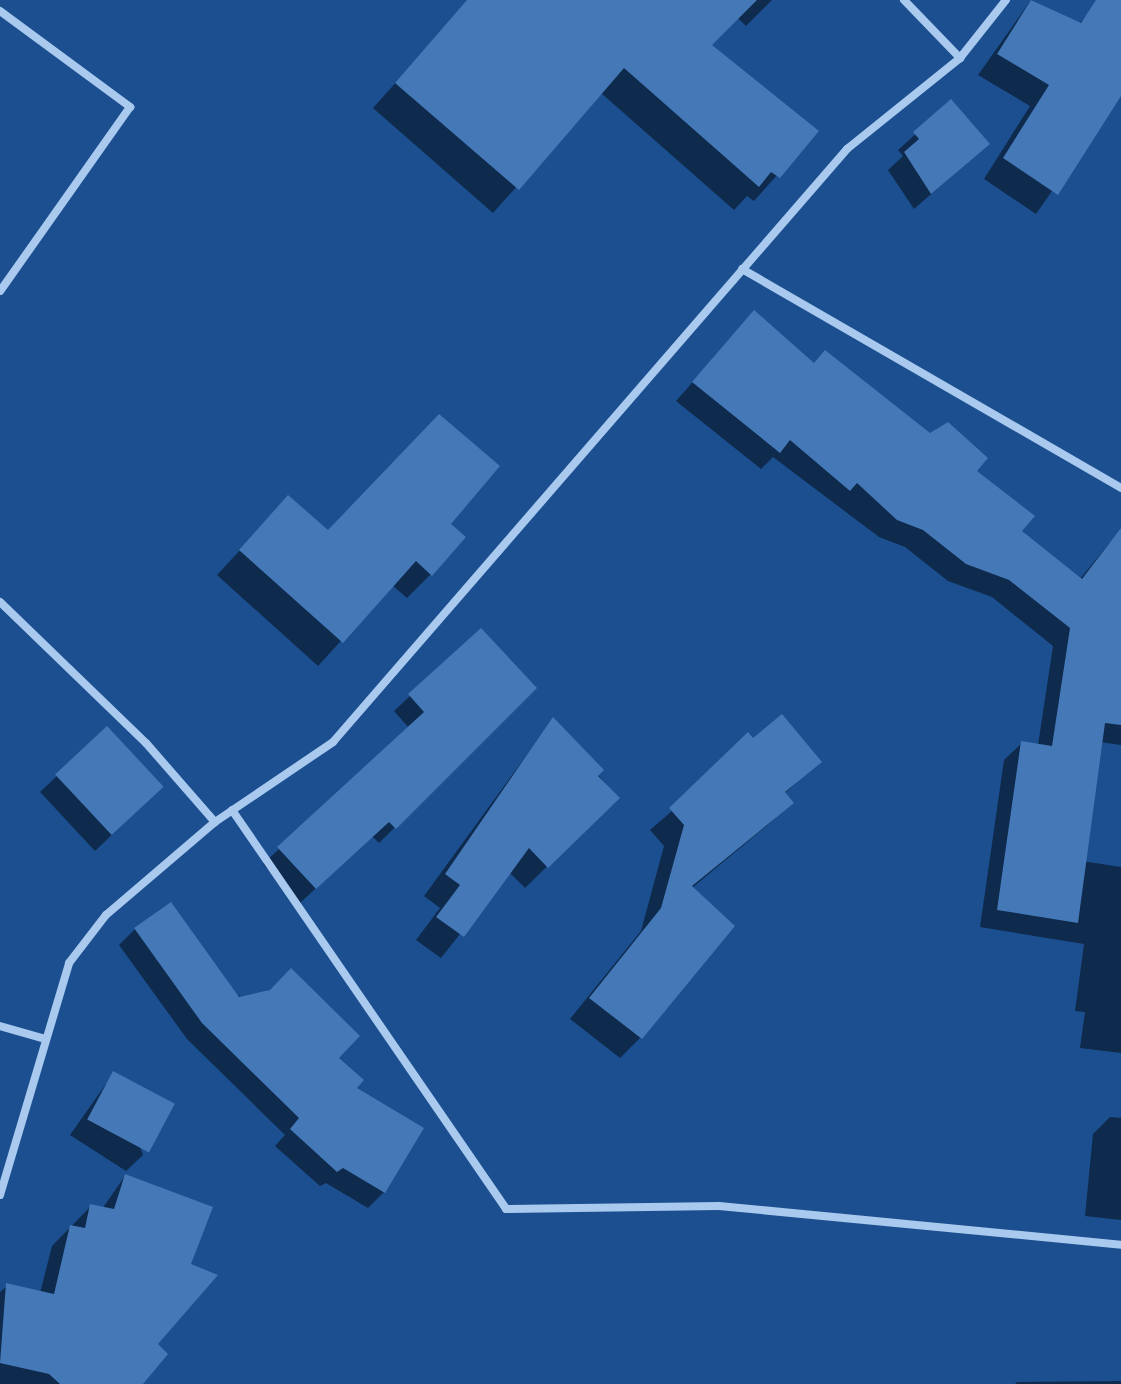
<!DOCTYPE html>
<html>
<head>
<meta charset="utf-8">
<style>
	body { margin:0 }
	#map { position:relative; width:1121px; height:1384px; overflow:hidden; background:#1b4f8f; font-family:Manrope,sans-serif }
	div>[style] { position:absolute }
	.shadow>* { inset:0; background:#0007 }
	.building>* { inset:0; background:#4478b7; transform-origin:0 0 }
	.minor>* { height:8px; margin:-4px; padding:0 4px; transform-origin:4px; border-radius:4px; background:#a9c9ee }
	span { translate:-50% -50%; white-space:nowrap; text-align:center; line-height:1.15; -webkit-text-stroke:8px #1b4f8f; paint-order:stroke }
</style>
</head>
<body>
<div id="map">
	<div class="shadow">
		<i style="clip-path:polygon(470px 0,772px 0,746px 26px,737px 17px,709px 46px,816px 131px,754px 201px,747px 196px,734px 210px,601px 93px,493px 213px,373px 108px)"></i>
		<i style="clip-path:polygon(1031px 0,1079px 24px,1101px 0,1121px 2px,1121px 92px,1036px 214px,984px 179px,1030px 106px,978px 75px)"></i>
		<i style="clip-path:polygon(951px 102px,970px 160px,914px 209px,888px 170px,903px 156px,898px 150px)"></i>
		<i style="clip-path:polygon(754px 313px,813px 364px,974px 471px,1020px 532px,1080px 579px,1121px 529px,1121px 745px,1100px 742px,1082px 861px,1121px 867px,1121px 1053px,1080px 1048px,1085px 1012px,1075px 1011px,1084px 944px,980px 927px,1004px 760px,1022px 743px,1038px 745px,1053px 646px,992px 597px,948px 581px,905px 547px,879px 537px,773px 457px,761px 469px,676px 401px)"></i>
		<i style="clip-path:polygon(288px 498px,328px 533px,448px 524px,431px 574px,407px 598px,392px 585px,318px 666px,217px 575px)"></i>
		<i style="clip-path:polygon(480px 631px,535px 688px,379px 843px,372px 836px,300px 903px,263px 864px,409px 728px,394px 711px)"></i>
		<i style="clip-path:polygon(553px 719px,617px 798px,525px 888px,509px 872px,441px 958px,416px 940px,440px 908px,424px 896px)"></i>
		<i style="clip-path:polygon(107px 729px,145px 803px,95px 851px,40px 792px)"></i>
		<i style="clip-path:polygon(753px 741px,819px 762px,784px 794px,791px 803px,770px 823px,692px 888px,641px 1037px,620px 1058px,570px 1019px,641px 931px,664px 846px,650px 830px)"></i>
		<i style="clip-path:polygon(135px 929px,336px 1058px,354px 1088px,384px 1192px,368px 1208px,326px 1183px,320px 1186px,275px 1146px,285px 1135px,187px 1039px,119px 945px)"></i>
		<i style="clip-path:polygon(113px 1074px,143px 1155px,126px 1171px,70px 1135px)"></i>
		<i style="clip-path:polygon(1110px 1117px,1121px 1118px,1121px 1220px,1085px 1216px,1093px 1134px)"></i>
		<i style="clip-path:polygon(125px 1176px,155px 1345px,140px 1384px,0 1384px,0 1292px,7px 1286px,40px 1293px,52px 1246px,91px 1206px,102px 1209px)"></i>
		<i style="clip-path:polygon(1121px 1381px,1121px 1384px,1015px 1384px,1017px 1382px)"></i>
	</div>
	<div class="building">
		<i style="clip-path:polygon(467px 0,757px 0,712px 45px,819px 131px,780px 178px,771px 172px,759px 187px,624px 68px,519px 190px,395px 83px)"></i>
		<i style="clip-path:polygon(1031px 0,1081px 23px,1096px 0,1121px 0,1121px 96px,1058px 195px,1003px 158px,1049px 85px,997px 54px)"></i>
		<i style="clip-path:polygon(951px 99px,990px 144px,931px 194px,904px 152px,919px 139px,913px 132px)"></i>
		<i style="clip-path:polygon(754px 310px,814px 363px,825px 350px,930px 433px,948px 422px,988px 458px,977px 471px,1035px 516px,1022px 531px,1082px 579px,1121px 528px,1121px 725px,1105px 723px,1078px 923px,997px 910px,1021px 741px,1052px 746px,1070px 628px,1009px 580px,966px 564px,923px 530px,897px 520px,857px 483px,850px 491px,790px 440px,780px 453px,692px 382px)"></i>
		<i style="clip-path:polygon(439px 414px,500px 466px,451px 524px,466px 537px,432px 576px,416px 561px,343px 643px,239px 550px,288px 495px,328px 530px)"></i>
		<i style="clip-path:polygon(481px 628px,537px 688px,396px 829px,389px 822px,316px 889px,277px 847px,424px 712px,408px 694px)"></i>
		<i style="clip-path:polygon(782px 714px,822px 762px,785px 792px,794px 803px,692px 886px,735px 926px,642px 1039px,589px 998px,661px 908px,684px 825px,669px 808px,748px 732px,753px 738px)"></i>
		<i style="clip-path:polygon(553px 717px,604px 770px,598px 776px,620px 798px,548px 868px,529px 848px,464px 937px,436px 917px,460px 885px,445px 874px)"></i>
		<i style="left:107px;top:726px;width:83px;height:71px;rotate:47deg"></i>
		<i style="clip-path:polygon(171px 902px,239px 997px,270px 990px,291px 968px,360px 1036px,339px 1058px,364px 1080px,357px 1088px,424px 1128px,385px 1193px,343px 1168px,337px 1172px,290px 1129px,299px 1118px,202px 1023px,134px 928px)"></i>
		<i style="left:113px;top:1071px;width:70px;height:55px;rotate:28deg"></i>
		<i style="clip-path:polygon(125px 1174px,213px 1207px,191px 1264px,218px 1275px,158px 1344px,168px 1354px,143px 1384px,60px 1384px,49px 1374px,0 1363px,6px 1283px,54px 1294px,70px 1225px,85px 1228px,90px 1204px,114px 1209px)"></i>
	</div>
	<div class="minor">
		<i style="left:904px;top:0;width:81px;rotate:46deg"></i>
		<i style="left:0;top:11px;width:162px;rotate:36.4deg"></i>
		<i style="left:130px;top:107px;width:225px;rotate:125.2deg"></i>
		<i style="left:742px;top:269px;width:438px;rotate:30deg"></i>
		<i style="left:0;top:602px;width:203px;rotate:44deg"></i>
		<i style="left:146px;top:743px;width:105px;rotate:48.9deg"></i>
		<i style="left:232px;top:810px;width:484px;rotate:55.5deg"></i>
		<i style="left:506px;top:1209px;width:213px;rotate:-0.8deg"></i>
		<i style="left:719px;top:1206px;width:404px;rotate:5.5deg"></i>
		<i style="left:0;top:1026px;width:44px;rotate:15.9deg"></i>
		<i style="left:0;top:1195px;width:242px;rotate:-73.4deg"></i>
		<i style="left:69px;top:963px;width:61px;rotate:-52.4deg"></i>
		<i style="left:106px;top:915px;width:143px;rotate:-40.5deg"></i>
		<i style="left:215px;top:822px;width:143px;rotate:-34.1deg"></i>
		<i style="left:333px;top:742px;width:785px;rotate:-49.08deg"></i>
		<i style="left:847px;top:149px;width:145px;rotate:-38.8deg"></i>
		<i style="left:960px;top:58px;width:74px;rotate:-51.6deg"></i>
	</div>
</div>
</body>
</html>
